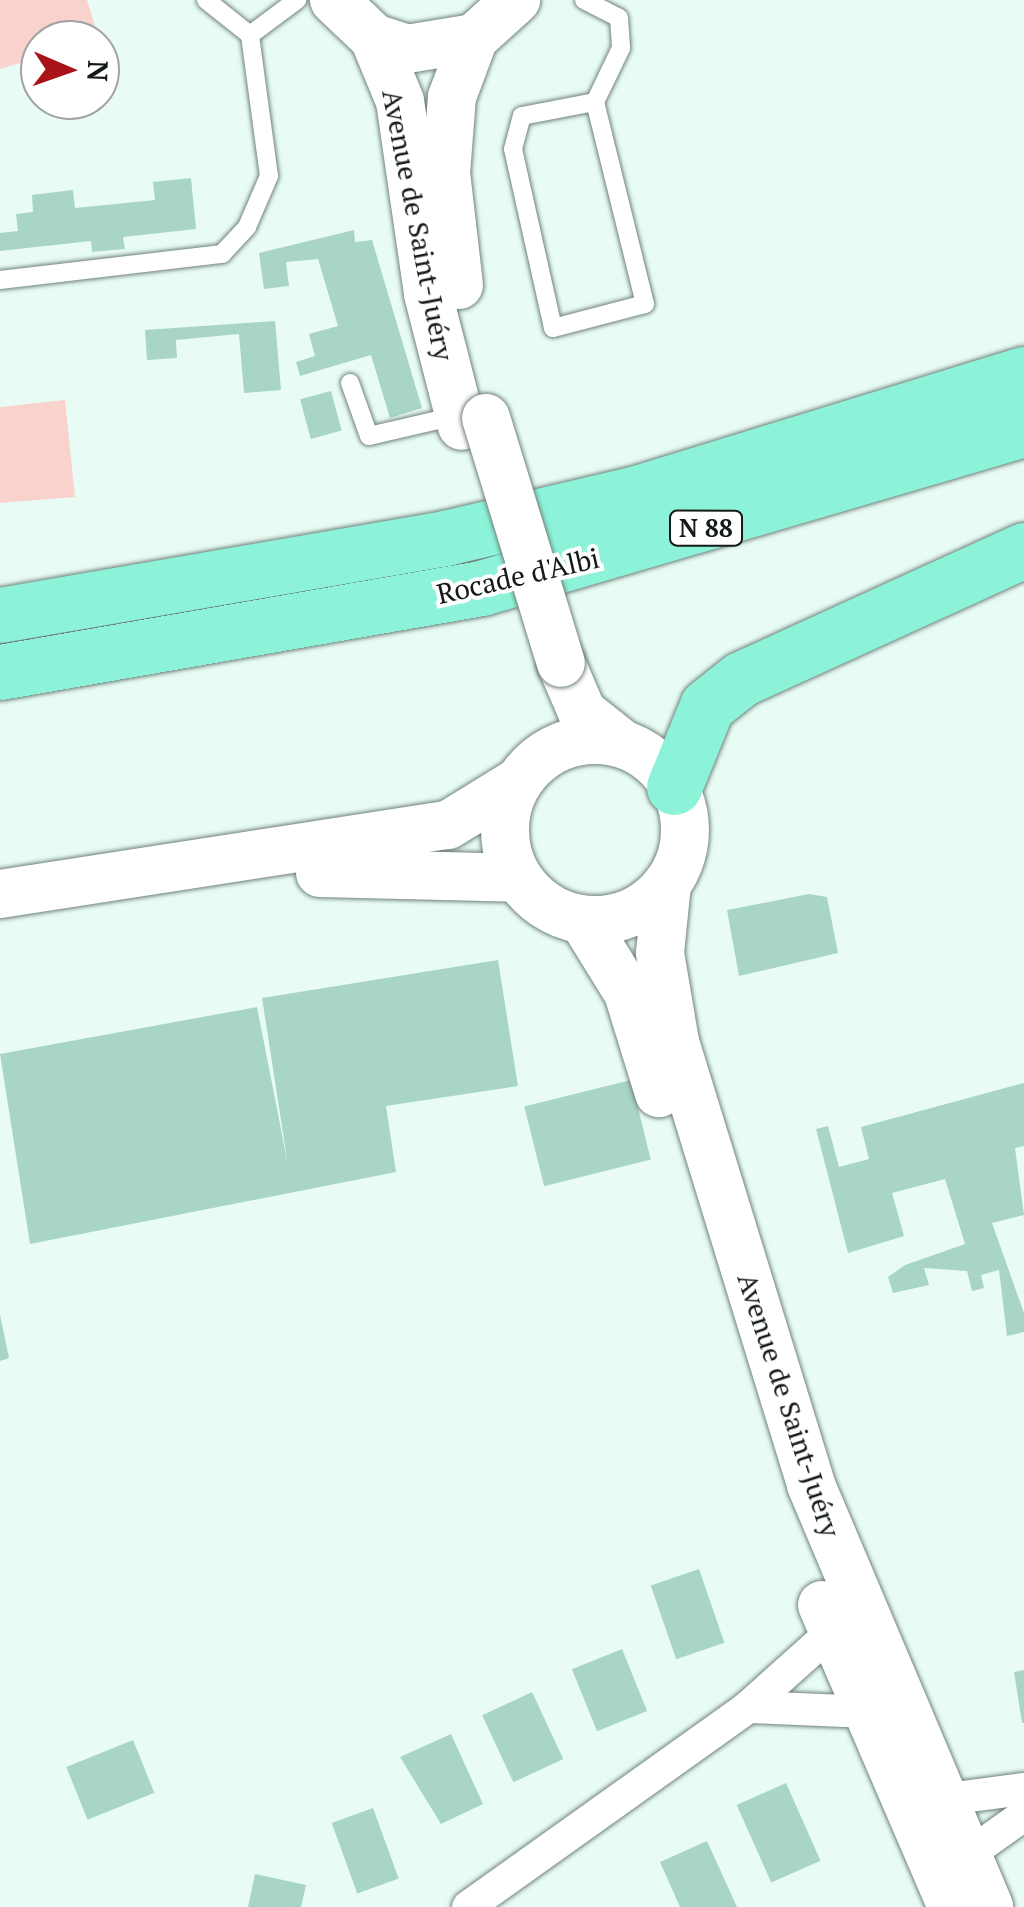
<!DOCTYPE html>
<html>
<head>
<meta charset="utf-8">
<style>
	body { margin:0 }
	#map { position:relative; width:1024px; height:1907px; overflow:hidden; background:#e8fcf5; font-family:"PT Serif",serif }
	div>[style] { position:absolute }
	.green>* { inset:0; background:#f9d2cd }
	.building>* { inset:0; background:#a8d5c7; transform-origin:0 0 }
	.roads { filter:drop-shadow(0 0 2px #71827d) drop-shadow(0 0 2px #71827d) }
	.service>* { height:18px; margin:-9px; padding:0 9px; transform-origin:9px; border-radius:9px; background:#fff }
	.minor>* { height:32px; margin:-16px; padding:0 16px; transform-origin:16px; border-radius:16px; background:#fff }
	.secondary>* { height:48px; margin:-24px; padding:0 24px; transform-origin:24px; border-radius:24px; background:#fff }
	.secondary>.ring { margin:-24px; padding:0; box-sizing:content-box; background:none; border:48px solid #fff; border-radius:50% }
	.trunk>* { height:55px; margin:-27.5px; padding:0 27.5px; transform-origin:27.5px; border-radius:27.5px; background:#8cf3d8 }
	.bridges { filter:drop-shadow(0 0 2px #71827d) drop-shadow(0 0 2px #71827d) }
	.secondary-bridge>* { height:48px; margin:-24px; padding:0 24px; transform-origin:24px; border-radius:24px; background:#fff }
	span { translate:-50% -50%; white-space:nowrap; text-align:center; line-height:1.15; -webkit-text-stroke:8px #fff; paint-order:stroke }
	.shield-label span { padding:2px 8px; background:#fff; border:2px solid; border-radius:8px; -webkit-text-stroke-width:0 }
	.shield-label { font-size:25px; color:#131a17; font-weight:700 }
	.street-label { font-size:28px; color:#131a17 }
	.north { position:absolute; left:20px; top:20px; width:100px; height:100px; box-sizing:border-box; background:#fff; border:2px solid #a1a3a2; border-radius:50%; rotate:92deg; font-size:28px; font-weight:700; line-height:40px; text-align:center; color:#131a17 }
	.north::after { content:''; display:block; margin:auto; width:35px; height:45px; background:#a81417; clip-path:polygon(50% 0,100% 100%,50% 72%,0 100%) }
</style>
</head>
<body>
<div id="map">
	<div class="green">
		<i style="clip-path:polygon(0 0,87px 0,99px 40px,40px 40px,40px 57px,0 69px)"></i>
		<i style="clip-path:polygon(65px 400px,75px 497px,0 503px,0 407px)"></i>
	</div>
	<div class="building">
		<i style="clip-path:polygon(191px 178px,196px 229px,123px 237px,125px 249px,92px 252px,91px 241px,0 251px,0 233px,18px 231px,16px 214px,33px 212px,32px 195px,73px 190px,75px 208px,155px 200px,153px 182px)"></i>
		<i style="clip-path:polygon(354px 230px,355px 242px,372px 240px,422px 408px,390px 418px,371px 355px,300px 376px,296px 362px,315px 356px,309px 334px,338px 326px,318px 259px,286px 262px,289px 286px,264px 289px,259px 253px)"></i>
		<i style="clip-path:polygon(275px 321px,281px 390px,244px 393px,239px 334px,176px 340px,177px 358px,147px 360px,145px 330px)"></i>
		<i style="left:331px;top:391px;width:41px;height:32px;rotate:75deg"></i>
		<i style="clip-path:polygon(809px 894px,827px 897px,838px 953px,739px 976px,727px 910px)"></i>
		<i style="clip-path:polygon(498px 960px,518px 1086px,386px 1106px,396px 1172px,30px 1244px,0 1054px,257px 1007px,288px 1165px,262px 998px)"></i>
		<i style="left:631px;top:1080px;width:82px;height:110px;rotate:76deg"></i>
		<i style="clip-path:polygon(1024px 1083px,1024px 1146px,1015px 1148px,1024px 1215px,992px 1223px,1024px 1313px,1024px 1332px,1007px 1336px,999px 1270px,981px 1275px,984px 1288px,972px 1291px,967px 1271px,924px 1268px,929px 1285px,893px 1293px,888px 1277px,905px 1265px,965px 1244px,945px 1179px,892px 1193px,904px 1236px,848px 1253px,816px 1129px,828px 1126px,839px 1167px,869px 1159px,861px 1127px)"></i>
		<i style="clip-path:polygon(0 1315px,9px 1358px,0 1361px)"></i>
		<i style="left:699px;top:1569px;width:78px;height:51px;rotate:71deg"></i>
		<i style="left:622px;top:1649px;width:67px;height:54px;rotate:68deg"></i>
		<i style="clip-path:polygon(1024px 1670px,1024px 1723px,1022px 1723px,1014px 1672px)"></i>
		<i style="left:532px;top:1692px;width:74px;height:55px;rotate:65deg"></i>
		<i style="clip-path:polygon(451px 1734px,483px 1804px,441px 1824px,400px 1757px)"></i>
		<i style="left:133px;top:1740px;width:57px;height:72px;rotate:68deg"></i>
		<i style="left:786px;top:1783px;width:85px;height:54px;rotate:66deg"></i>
		<i style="left:373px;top:1808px;width:75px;height:44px;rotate:70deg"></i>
		<i style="clip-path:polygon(707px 1841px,737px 1907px,680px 1907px,660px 1862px)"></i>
		<i style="clip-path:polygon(255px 1874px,306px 1885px,301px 1907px,248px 1907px)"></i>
	</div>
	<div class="roads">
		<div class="service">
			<i style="left:206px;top:0;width:56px;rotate:38.5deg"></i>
			<i style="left:584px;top:0;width:39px;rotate:27deg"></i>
			<i style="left:619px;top:18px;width:30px;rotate:86deg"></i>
			<i style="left:621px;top:48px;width:60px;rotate:115.7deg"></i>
			<i style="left:595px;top:102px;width:208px;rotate:76.1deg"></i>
			<i style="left:645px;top:304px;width:95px;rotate:165.4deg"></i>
			<i style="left:553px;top:328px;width:183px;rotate:-102.6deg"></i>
			<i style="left:513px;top:149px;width:34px;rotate:-75deg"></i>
			<i style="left:522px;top:116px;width:74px;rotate:-10.9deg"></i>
			<i style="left:0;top:280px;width:224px;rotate:-6.7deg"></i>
			<i style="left:222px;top:254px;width:37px;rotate:-47deg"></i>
			<i style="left:247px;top:227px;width:56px;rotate:-66.7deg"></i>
			<i style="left:269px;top:176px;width:142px;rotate:-97.7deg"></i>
			<i style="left:250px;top:35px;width:59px;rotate:-36.7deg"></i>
			<i style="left:350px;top:383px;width:56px;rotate:70.3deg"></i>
			<i style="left:369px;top:436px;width:92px;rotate:-13.1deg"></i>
		</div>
		<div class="minor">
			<i style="left:748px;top:1707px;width:117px;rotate:2.4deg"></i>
			<i style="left:940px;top:1800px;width:85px;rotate:-7.5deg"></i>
			<i style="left:965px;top:1857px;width:72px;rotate:-35.4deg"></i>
			<i style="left:468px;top:1907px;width:344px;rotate:-35.5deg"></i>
			<i style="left:748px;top:1707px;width:113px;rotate:-41.8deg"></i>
		</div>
		<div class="secondary">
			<i style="left:334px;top:0;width:55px;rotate:43.5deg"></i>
			<i style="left:374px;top:38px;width:35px;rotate:18deg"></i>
			<i style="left:407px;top:49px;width:68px;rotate:-9.3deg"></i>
			<i style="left:474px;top:38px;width:57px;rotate:-42.1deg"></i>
			<i style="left:374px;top:38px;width:68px;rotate:67.6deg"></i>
			<i style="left:400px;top:101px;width:195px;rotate:81.7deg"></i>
			<i style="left:428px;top:294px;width:136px;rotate:75.6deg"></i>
			<i style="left:459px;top:285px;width:113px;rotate:-96.6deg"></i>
			<i style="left:446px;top:173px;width:76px;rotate:-85.5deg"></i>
			<i style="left:452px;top:97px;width:63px;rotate:-69.6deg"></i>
			<i style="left:561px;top:663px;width:53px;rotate:66.8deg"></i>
			<i style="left:582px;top:712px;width:50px;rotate:38.5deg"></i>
			<i class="ring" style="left:505px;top:740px;width:132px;height:132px"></i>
			<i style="left:320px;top:873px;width:198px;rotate:1.4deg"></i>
			<i style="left:667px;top:884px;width:69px;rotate:95.8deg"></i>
			<i style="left:660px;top:953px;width:90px;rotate:80.4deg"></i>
			<i style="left:675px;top:1042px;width:463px;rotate:72.9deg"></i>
			<i style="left:811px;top:1485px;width:458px;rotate:67.1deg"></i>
			<i style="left:0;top:894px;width:453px;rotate:-8.8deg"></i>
			<i style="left:448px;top:825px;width:82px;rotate:-31.6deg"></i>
			<i style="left:583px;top:920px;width:86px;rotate:58.3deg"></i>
			<i style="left:628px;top:993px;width:105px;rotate:72.8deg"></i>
			<i style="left:822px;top:1605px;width:329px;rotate:66.7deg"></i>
		</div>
		<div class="trunk">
			<i style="left:0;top:615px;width:452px;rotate:-9.8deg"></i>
			<i style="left:445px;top:538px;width:197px;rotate:-13.2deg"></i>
			<i style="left:637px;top:493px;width:405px;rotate:-17.1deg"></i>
			<i style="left:0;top:672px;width:488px;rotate:-9.9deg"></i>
			<i style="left:481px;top:588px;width:566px;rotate:-16.32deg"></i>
			<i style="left:674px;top:787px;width:87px;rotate:-67.8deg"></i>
			<i style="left:707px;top:706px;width:43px;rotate:-38.5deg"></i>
			<i style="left:741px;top:679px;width:311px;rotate:-24.5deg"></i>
		</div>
	</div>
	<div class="bridges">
		<div class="secondary-bridge">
			<i style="left:486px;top:418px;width:256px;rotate:73deg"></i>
		</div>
	</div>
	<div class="shield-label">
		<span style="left:706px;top:528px">N 88</span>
	</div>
	<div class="street-label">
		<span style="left:418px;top:225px;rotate:79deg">Avenue de Saint-Juéry</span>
		<span style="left:518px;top:576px;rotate:-13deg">Rocade d'Albi</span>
		<span style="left:789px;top:1405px;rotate:72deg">Avenue de Saint-Juéry</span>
	</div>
	<div class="north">N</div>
</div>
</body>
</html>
